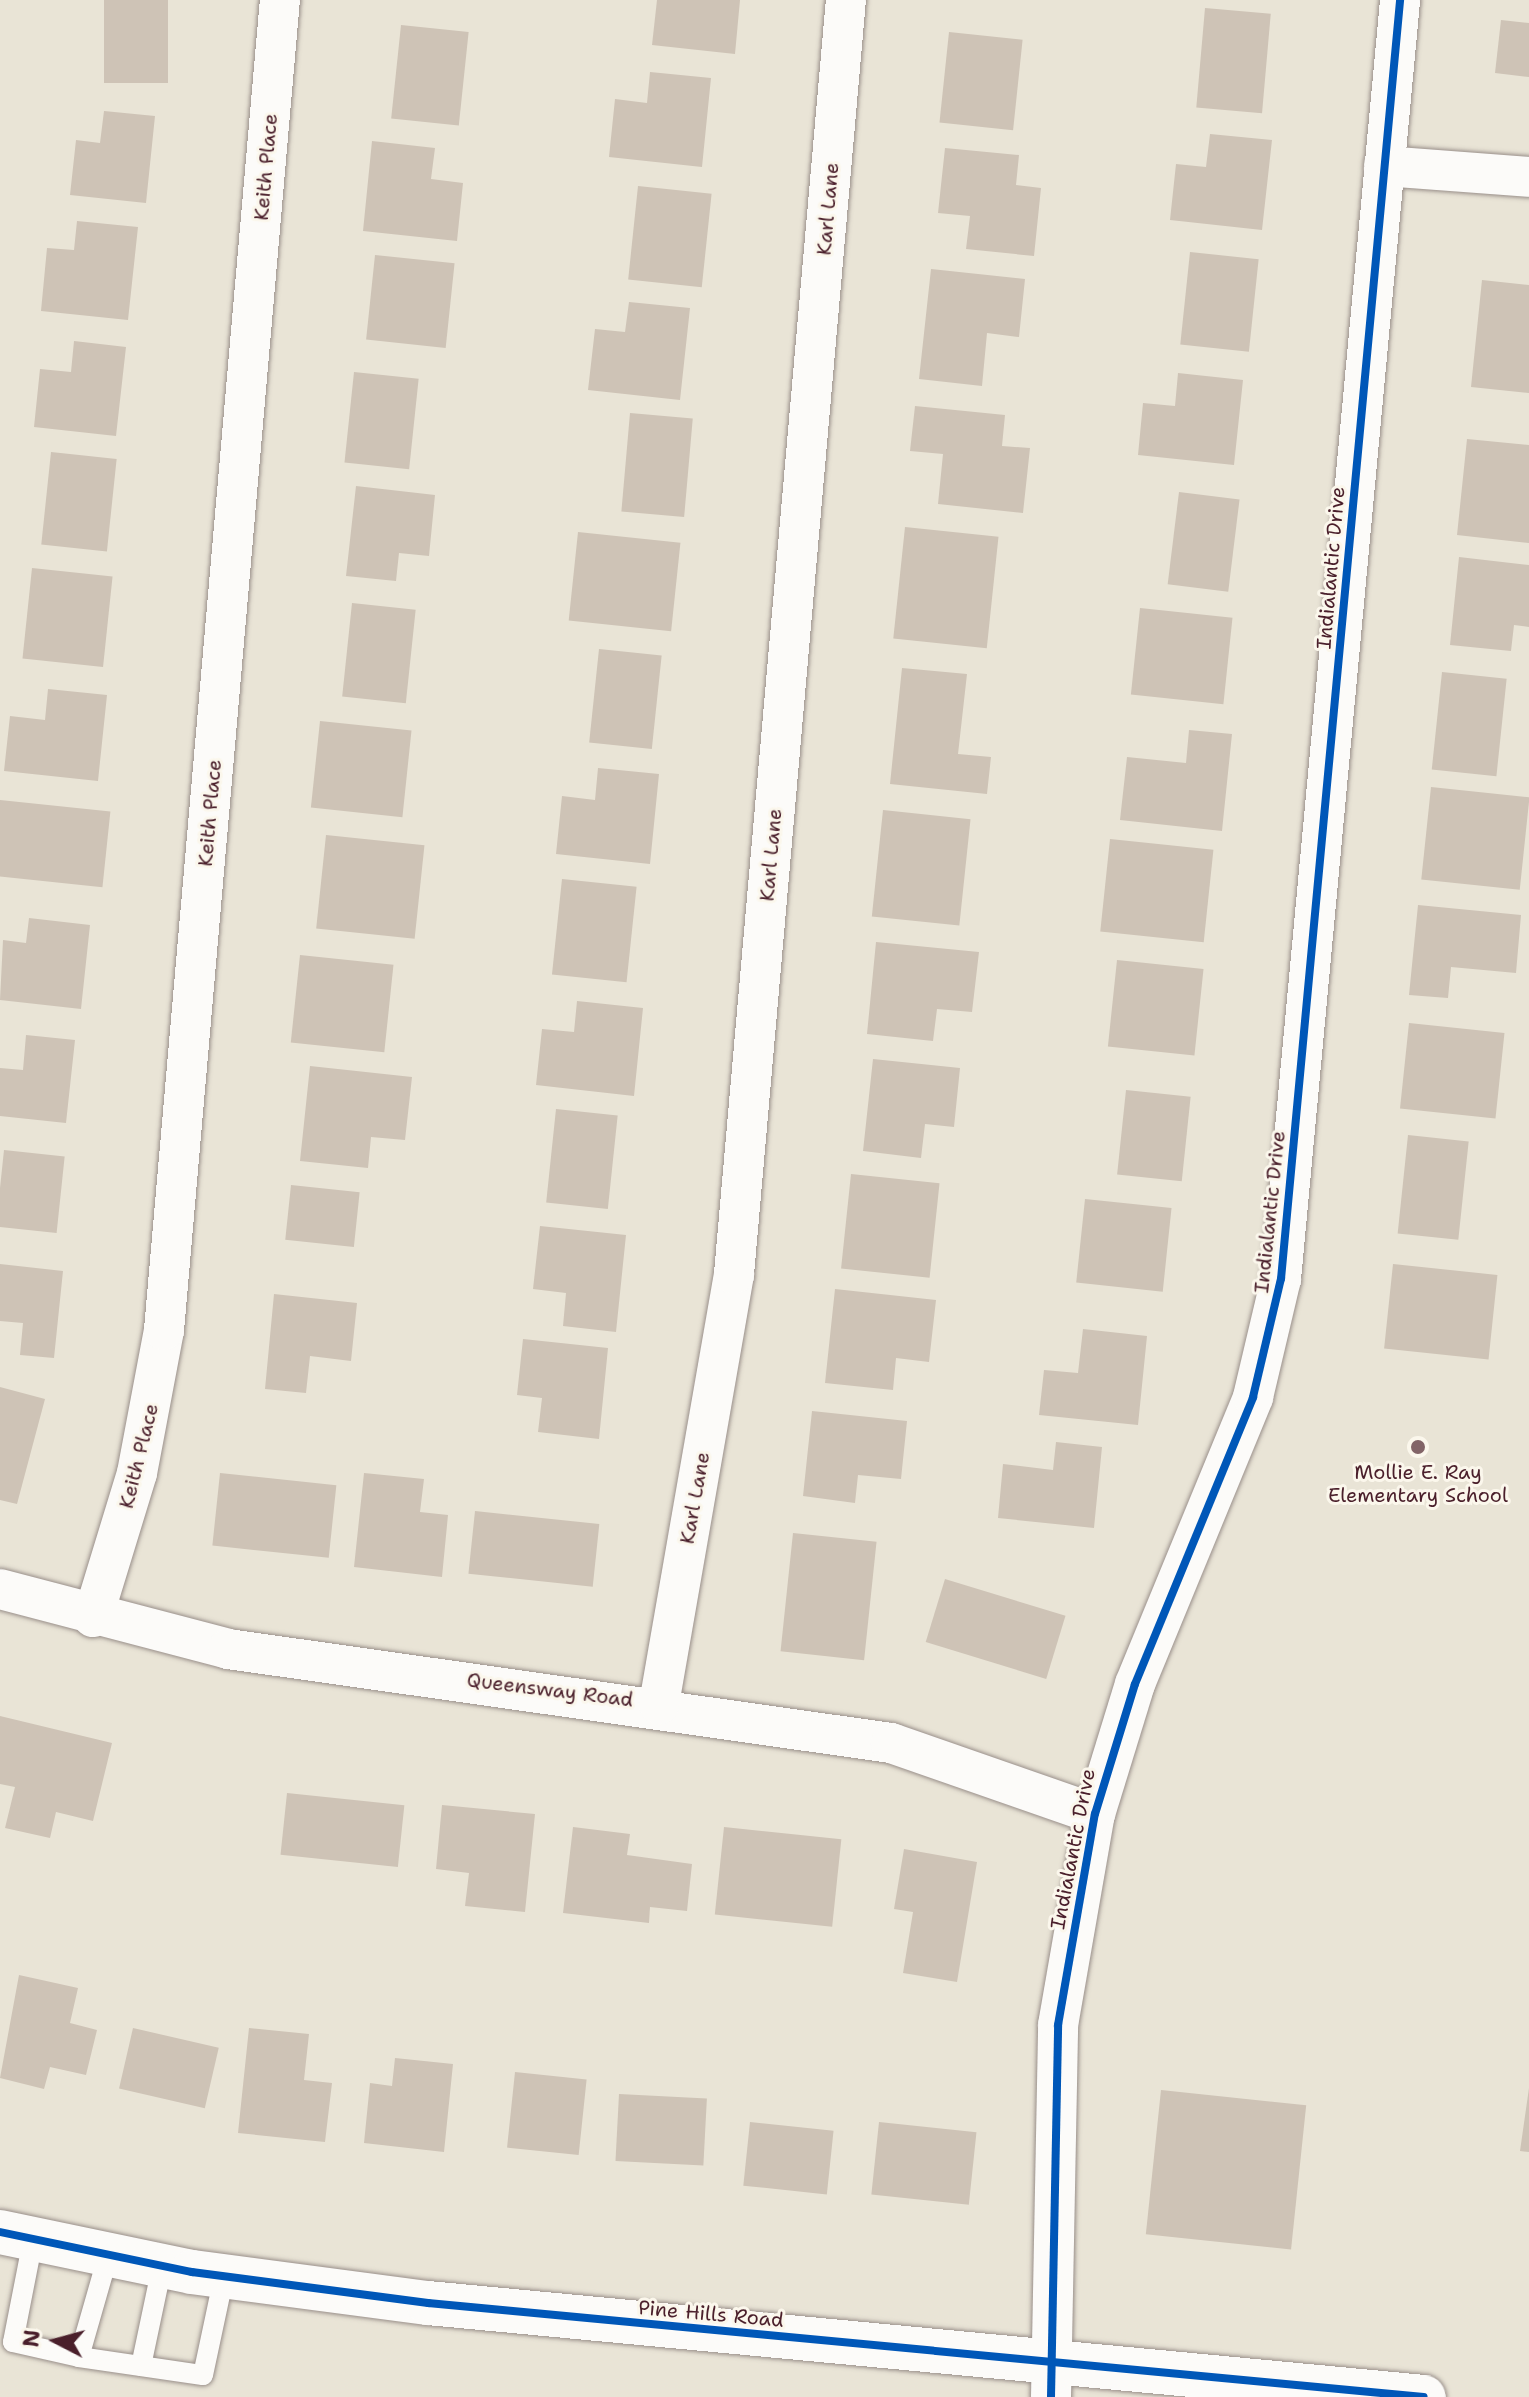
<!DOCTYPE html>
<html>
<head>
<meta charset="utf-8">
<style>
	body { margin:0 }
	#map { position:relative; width:1529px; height:2397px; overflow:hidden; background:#e9e4d6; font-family:"Shantell Sans",sans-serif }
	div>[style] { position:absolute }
	.building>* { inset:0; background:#cec3b6; transform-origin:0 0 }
	.roads { filter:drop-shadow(0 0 2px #998f8a) drop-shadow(0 0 2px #998f8a) }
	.service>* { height:20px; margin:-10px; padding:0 10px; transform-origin:10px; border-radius:10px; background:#fcfbf9 }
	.minor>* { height:40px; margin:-20px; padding:0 20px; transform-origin:20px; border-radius:20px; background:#fcfbf9 }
	.secondary>* { height:44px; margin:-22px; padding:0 22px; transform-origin:22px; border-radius:22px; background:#fcfbf9 }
	.cycleway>* { height:8px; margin:-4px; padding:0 4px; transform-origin:4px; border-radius:4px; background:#0057b8 }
	.dots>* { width:22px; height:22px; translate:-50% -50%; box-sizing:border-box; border:4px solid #fbf7ec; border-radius:50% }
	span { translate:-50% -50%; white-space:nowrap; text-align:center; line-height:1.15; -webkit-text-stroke:6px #fbf7ec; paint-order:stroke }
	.street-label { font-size:20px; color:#4a1f2b }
	.poi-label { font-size:20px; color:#4a1f2b }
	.north { position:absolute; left:16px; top:2301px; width:80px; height:80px; -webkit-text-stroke:6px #fbf7ec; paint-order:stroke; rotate:276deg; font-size:22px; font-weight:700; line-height:32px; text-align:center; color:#4a1f2b }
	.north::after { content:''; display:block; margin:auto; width:28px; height:36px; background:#4a1f2b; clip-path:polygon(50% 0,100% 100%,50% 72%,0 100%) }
</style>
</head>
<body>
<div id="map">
	<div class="building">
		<i style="left:104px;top:0;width:64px;height:83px"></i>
		<i style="clip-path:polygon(657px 0,740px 0,735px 54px,652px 45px)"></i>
		<i style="left:1205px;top:8px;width:66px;height:100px;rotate:5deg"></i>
		<i style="clip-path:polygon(1501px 20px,1529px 23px,1529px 77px,1495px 73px)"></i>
		<i style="left:401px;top:25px;width:68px;height:94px;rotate:6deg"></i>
		<i style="left:949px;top:32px;width:74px;height:91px;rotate:6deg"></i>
		<i style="clip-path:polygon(650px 72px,711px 78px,702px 167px,609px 157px,615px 99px,647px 103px)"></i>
		<i style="clip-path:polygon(104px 111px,155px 116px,146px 203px,70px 195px,76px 140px,100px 143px)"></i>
		<i style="clip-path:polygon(1210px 134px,1272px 140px,1262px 230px,1170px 220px,1176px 164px,1206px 167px)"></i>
		<i style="clip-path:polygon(372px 141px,435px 148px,431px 179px,463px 183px,457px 241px,363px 231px)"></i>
		<i style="clip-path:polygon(945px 148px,1019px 155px,1016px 185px,1041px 188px,1034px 256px,966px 249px,970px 216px,938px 213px)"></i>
		<i style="left:638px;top:186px;width:74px;height:94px;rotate:6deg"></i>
		<i style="clip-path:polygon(77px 221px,138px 227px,128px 320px,41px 311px,47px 248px,74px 250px)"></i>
		<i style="left:1190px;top:252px;width:69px;height:93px;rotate:6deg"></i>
		<i style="left:375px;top:255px;width:80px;height:85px;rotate:6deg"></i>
		<i style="clip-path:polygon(931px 269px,1025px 279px,1019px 337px,987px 333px,982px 386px,919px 379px)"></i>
		<i style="clip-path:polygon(1482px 280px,1529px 285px,1529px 393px,1471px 387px)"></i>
		<i style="clip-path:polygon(629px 302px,690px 308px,680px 400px,588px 390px,595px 329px,625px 332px)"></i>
		<i style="clip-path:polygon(74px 341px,126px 347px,116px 436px,34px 427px,40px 369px,71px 372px)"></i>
		<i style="left:354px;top:372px;width:65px;height:91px;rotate:6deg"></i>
		<i style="clip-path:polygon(1178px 373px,1243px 380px,1234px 465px,1138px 455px,1143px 403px,1175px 406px)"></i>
		<i style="clip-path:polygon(915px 406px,1005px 415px,1002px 446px,1030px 448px,1023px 513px,938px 504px,943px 454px,910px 451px)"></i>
		<i style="left:630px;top:413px;width:63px;height:99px;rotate:5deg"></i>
		<i style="clip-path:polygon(1467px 439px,1529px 445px,1529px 543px,1457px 535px)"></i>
		<i style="left:51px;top:452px;width:66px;height:93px;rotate:6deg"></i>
		<i style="clip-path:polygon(356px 486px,435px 495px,429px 556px,399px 553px,396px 581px,346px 576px)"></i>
		<i style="left:1179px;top:492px;width:61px;height:93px;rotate:7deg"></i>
		<i style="left:905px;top:527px;width:94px;height:112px;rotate:6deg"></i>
		<i style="left:578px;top:532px;width:103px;height:89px;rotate:6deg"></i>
		<i style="clip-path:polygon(1459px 557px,1529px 565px,1529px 627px,1514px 625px,1511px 651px,1450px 645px)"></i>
		<i style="left:32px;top:568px;width:81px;height:91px;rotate:6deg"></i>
		<i style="left:352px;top:603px;width:64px;height:94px;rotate:6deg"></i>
		<i style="left:1140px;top:608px;width:93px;height:87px;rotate:6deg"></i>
		<i style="left:599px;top:649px;width:63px;height:94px;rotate:6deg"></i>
		<i style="clip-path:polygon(902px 668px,967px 674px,958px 754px,991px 757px,987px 794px,890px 784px)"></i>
		<i style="left:1442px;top:672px;width:65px;height:98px;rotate:6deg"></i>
		<i style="clip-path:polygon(48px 689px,107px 695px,98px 781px,4px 771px,10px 716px,45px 720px)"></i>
		<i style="left:320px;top:721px;width:92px;height:87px;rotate:6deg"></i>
		<i style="clip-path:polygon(1189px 730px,1232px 734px,1222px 831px,1120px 820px,1127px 757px,1186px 763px)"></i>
		<i style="clip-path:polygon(598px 768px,659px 774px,650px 864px,556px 854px,562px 796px,595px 800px)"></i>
		<i style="left:1431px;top:787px;width:99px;height:93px;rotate:6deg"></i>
		<i style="left:0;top:800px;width:111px;height:76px;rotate:6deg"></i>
		<i style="left:883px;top:810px;width:88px;height:107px;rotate:6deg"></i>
		<i style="left:326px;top:835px;width:99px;height:94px;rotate:6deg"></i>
		<i style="left:1110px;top:839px;width:104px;height:93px;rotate:6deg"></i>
		<i style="left:562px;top:879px;width:75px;height:96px;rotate:6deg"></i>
		<i style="clip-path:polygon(1418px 905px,1521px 915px,1516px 973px,1451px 967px,1448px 998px,1409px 995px)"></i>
		<i style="clip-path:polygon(29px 918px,90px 925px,81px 1009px,0 1000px,3px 940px,26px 943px)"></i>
		<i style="clip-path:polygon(876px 942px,979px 952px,972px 1012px,937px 1009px,933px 1041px,867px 1034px)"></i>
		<i style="left:300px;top:955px;width:94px;height:88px;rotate:6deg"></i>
		<i style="left:1117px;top:960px;width:87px;height:87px;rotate:6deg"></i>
		<i style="clip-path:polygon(577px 1001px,643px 1008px,634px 1096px,536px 1085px,542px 1029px,574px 1032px)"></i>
		<i style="left:1409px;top:1023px;width:96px;height:86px;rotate:6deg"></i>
		<i style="clip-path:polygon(26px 1035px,75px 1040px,66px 1123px,0 1116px,0 1068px,23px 1070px)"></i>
		<i style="clip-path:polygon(873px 1059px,960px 1068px,954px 1127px,925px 1124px,921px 1158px,863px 1151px)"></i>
		<i style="clip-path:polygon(310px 1066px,412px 1077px,405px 1140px,371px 1137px,368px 1168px,300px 1161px)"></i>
		<i style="left:1126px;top:1090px;width:65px;height:85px;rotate:6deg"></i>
		<i style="left:556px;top:1109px;width:62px;height:94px;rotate:6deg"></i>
		<i style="left:1408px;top:1135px;width:61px;height:99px;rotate:6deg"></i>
		<i style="left:4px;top:1150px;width:61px;height:77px;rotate:6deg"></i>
		<i style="left:851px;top:1174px;width:89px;height:95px;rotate:6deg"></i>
		<i style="left:291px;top:1185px;width:69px;height:55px;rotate:6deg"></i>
		<i style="left:1085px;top:1199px;width:87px;height:84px;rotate:6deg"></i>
		<i style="clip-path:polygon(540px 1226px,626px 1235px,616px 1332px,563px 1326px,566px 1293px,533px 1289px)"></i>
		<i style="clip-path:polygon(0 1264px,63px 1271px,54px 1358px,20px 1355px,23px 1323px,0 1321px)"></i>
		<i style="left:1393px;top:1264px;width:105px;height:85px;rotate:6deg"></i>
		<i style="clip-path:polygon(835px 1289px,936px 1300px,929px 1362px,896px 1358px,893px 1390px,825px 1383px)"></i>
		<i style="clip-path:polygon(274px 1294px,357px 1303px,351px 1361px,310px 1356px,306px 1393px,265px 1389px)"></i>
		<i style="clip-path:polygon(1083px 1329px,1147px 1336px,1138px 1425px,1039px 1415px,1044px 1370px,1078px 1373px)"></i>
		<i style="clip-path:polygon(523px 1339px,608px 1348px,599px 1439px,538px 1432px,542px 1398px,517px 1395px)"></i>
		<i style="clip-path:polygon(0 1387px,45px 1399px,17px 1504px,0 1500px)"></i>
		<i style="clip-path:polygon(812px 1411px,907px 1421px,901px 1479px,858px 1475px,855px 1503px,803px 1496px)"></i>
		<i style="clip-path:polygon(1056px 1442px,1102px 1447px,1094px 1528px,998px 1518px,1003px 1464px,1053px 1470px)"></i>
		<i style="left:220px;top:1473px;width:117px;height:73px;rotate:6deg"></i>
		<i style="clip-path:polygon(364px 1473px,424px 1479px,420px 1512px,448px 1515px,442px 1577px,354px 1567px)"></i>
		<i style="left:475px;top:1511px;width:125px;height:63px;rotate:6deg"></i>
		<i style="left:793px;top:1533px;width:84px;height:119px;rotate:6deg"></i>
		<i style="left:945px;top:1579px;width:126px;height:66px;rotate:17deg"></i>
		<i style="clip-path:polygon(0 1716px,112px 1743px,93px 1821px,56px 1812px,50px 1838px,5px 1828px,15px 1787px,0 1784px)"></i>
		<i style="left:287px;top:1793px;width:118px;height:62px;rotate:6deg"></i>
		<i style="clip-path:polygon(442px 1805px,535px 1814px,525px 1912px,465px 1906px,469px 1873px,436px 1869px)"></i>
		<i style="clip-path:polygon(573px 1827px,630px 1834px,627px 1855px,692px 1864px,687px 1911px,650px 1907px,649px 1923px,563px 1913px)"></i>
		<i style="left:724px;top:1827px;width:118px;height:88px;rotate:6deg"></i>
		<i style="clip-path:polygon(904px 1849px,977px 1862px,957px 1982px,903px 1973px,913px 1912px,894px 1909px)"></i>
		<i style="clip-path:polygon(19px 1975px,78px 1988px,70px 2023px,97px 2030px,86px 2075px,50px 2067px,44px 2089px,0 2078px)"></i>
		<i style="left:133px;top:2028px;width:88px;height:62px;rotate:13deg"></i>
		<i style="clip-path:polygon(249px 2028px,309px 2034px,304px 2080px,332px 2083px,325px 2142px,238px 2133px)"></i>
		<i style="clip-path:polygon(395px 2058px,453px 2064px,444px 2152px,364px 2143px,370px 2083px,392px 2086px)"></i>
		<i style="left:515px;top:2072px;width:72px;height:76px;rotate:6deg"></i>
		<i style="clip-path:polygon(1529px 2088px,1529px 2152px,1520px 2151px)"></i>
		<i style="left:1161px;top:2090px;width:146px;height:145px;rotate:6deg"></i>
		<i style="left:619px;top:2094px;width:88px;height:67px;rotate:3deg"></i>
		<i style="left:750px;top:2122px;width:84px;height:64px;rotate:6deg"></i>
		<i style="left:879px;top:2122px;width:98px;height:73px;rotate:6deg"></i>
	</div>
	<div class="roads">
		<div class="service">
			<i style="left:33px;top:2240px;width:104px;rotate:101.1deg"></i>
			<i style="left:13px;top:2342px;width:68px;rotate:12.8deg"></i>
			<i style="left:79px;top:2357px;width:125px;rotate:8.3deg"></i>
			<i style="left:203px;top:2375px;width:101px;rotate:-78deg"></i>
			<i style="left:79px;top:2357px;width:105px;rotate:-74deg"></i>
			<i style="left:141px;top:2366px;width:102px;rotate:-78.1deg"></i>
		</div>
		<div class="minor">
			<i style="left:1384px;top:166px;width:145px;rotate:4.3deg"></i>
			<i style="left:0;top:1589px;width:236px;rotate:14.7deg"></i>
			<i style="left:228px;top:1649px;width:670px;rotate:8.07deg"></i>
			<i style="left:891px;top:1743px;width:216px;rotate:19.2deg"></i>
			<i style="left:93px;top:1617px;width:151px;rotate:-73deg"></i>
			<i style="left:137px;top:1473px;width:146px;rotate:-79.3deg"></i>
			<i style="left:164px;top:1330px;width:1335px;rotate:-85.02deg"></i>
			<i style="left:659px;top:1704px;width:436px;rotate:-80.1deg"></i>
			<i style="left:734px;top:1274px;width:1279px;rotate:-84.98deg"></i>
			<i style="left:1051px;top:2397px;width:372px;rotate:-88.9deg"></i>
			<i style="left:1058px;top:2025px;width:214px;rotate:-80.1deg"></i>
			<i style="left:1095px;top:1814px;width:136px;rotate:-72.9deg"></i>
			<i style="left:1135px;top:1684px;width:310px;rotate:-67.6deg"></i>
			<i style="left:1253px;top:1397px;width:121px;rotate:-76.7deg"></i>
			<i style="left:1281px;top:1279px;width:1285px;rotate:-84.68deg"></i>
		</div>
		<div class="secondary">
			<i style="left:0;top:2232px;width:196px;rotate:11.8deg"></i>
			<i style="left:192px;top:2272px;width:238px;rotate:7.5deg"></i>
			<i style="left:428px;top:2303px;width:1000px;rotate:5.39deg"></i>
		</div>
	</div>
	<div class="cycleway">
		<i style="left:0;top:2232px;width:196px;rotate:11.8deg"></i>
		<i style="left:192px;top:2272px;width:238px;rotate:7.5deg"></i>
		<i style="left:428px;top:2303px;width:1000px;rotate:5.39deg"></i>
		<i style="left:1051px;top:2397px;width:372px;rotate:-88.9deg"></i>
		<i style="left:1058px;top:2025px;width:214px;rotate:-80.1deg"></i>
		<i style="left:1095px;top:1814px;width:136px;rotate:-72.9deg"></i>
		<i style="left:1135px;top:1684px;width:310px;rotate:-67.6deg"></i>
		<i style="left:1253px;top:1397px;width:121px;rotate:-76.7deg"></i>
		<i style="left:1281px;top:1279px;width:1285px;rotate:-84.68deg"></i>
	</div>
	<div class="dots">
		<i style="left:1418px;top:1447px;background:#826467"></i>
	</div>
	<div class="street-label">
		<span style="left:266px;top:167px;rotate:-85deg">Keith Place</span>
		<span style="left:828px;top:209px;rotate:-85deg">Karl Lane</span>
		<span style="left:1331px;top:568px;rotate:-85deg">Indialantic Drive</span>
		<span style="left:210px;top:813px;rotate:-85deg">Keith Place</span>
		<span style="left:771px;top:855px;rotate:-85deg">Karl Lane</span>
		<span style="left:1270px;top:1212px;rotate:-84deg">Indialantic Drive</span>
		<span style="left:139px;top:1456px;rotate:-76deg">Keith Place</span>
		<span style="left:695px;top:1498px;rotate:-80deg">Karl Lane</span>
		<span style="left:550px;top:1690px;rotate:7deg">Queensway Road</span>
		<span style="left:1073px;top:1849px;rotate:-79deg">Indialantic Drive</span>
		<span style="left:711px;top:2314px;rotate:5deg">Pine Hills Road</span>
	</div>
	<div class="poi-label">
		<span style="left:1418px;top:1484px">Mollie E. Ray<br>Elementary School</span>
	</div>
	<div class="north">N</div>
</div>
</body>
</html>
